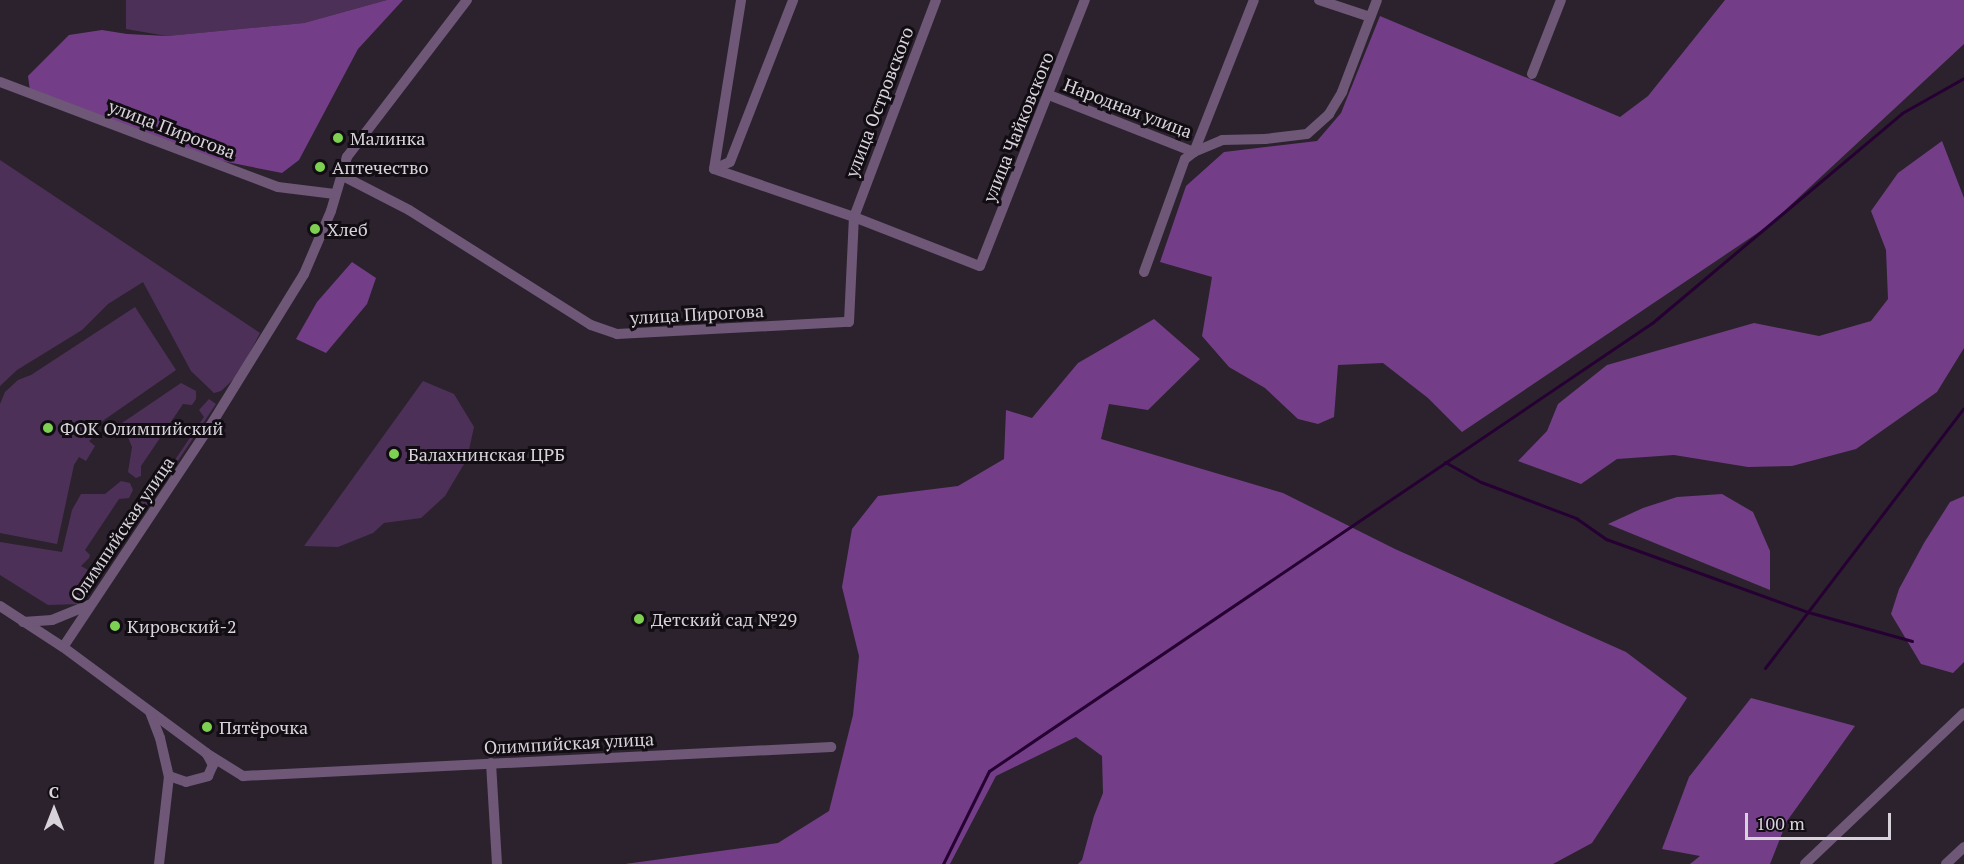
<!DOCTYPE html>
<html>
<head>
<meta charset="utf-8">
<style>
	body { margin:0 }
	#map { position:relative; width:1964px; height:864px; overflow:hidden; background:#2b222e; font-family:"PT Serif",serif }
	div>[style] { position:absolute }
	.green>* { inset:0; background:#4d3058 }
	.forest>* { inset:0; background:#733e87 }
	.stream>* { height:3px; margin:-1.5px; padding:0 1.5px; transform-origin:1.5px; border-radius:1.5px; background:#260032 }
	.minor>* { height:10px; margin:-5px; padding:0 5px; transform-origin:5px; border-radius:5px; background:#6e5777 }
	.dots>* { width:16px; height:16px; translate:-50% -50%; box-sizing:border-box; border:3px solid #110d13; border-radius:50% }
	span { translate:-50% -50%; white-space:nowrap; text-align:center; line-height:1.15; -webkit-text-stroke:6px #110d13; paint-order:stroke }
	.street-label { font-size:18px; color:#d8d2da }
	.poi-label { font-size:18px; color:#d8d2da }
	.left { translate:0 -50%; text-align:left }
	.north { position:absolute; left:24px; top:780px; width:60px; height:60px; -webkit-text-stroke:4px #110d13; paint-order:stroke; rotate:0deg; font-size:16px; font-weight:700; line-height:24px; text-align:center; color:#d8d2da }
	.north::after { content:''; display:block; margin:auto; width:21px; height:27px; background:#d8d2da; clip-path:polygon(50% 0,100% 100%,50% 72%,0 100%) }
	.scale { position:absolute; left:1745px; top:813px; width:146px; height:27px; box-sizing:border-box; border:3px solid #d8d2da; border-top:0; padding-left:8px; font-size:18px; line-height:21px; white-space:nowrap; color:#d8d2da; -webkit-text-stroke:4px #110d13; paint-order:stroke }
</style>
</head>
<body>
<div id="map">
	<div class="green">
		<i style="clip-path:polygon(126px 0,387px 0,304px 23px,167px 36px,126px 29px)"></i>
		<i style="clip-path:polygon(0 160px,260px 333px,238px 375px,221px 391px,214px 393px,191px 371px,143px 282px,108px 304px,82px 330px,17px 370px,0 386px)"></i>
		<i style="clip-path:polygon(135px 307px,176px 370px,91px 429px,95px 436px,89px 441px,95px 446px,86px 461px,79px 457px,74px 465px,57px 544px,0 533px,0 404px,5px 392px,18px 380px,31px 375px)"></i>
		<i style="clip-path:polygon(423px 381px,454px 394px,474px 427px,467px 459px,445px 496px,421px 518px,384px 523px,373px 533px,338px 547px,304px 546px)"></i>
		<i style="clip-path:polygon(181px 383px,196px 391px,196px 399px,192px 405px,183px 404px,141px 466px,141px 476px,136px 478px,128px 472px,132px 447px,122px 423px)"></i>
		<i style="clip-path:polygon(209px 399px,216px 404px,161px 486px,157px 490px,150px 488px,152px 479px,162px 479px,204px 417px,199px 410px)"></i>
		<i style="clip-path:polygon(121px 481px,130px 483px,133px 490px,129px 498px,119px 499px,85px 550px,90px 555px,89px 558px,81px 566px,97px 575px,80px 604px,48px 605px,0 575px,0 542px,62px 552px,72px 510px,81px 494px,105px 494px)"></i>
		<i style="clip-path:polygon(141px 497px,148px 497px,151px 500px,108px 564px,104px 564px,101px 556px,103px 552px,112px 554px,140px 512px,136px 505px)"></i>
	</div>
	<div class="forest">
		<i style="clip-path:polygon(387px 0,403px 0,358px 49px,299px 160px,282px 173px,212px 159px,30px 91px,28px 76px,69px 35px,102px 30px,127px 34px,167px 36px,304px 23px)"></i>
		<i style="clip-path:polygon(1725px 0,1964px 0,1964px 44px,1768px 226px,1462px 432px,1428px 398px,1383px 363px,1338px 365px,1334px 417px,1318px 424px,1298px 419px,1265px 388px,1229px 367px,1202px 336px,1212px 277px,1160px 262px,1186px 186px,1224px 152px,1317px 141px,1341px 113px,1380px 16px,1620px 117px,1648px 96px)"></i>
		<i style="clip-path:polygon(1942px 141px,1964px 198px,1964px 348px,1937px 392px,1856px 449px,1792px 466px,1748px 467px,1674px 455px,1617px 459px,1581px 484px,1518px 461px,1547px 431px,1558px 404px,1607px 365px,1754px 323px,1819px 336px,1871px 321px,1888px 299px,1886px 250px,1871px 211px,1898px 173px)"></i>
		<i style="clip-path:polygon(352px 262px,376px 278px,367px 304px,326px 353px,296px 339px,317px 302px)"></i>
		<i style="clip-path:polygon(1154px 319px,1200px 359px,1148px 410px,1109px 404px,1101px 439px,1283px 493px,1395px 549px,1626px 652px,1687px 698px,1592px 843px,1553px 864px,1078px 864px,1082px 860px,1094px 816px,1103px 793px,1102px 756px,1076px 737px,996px 776px,950px 864px,625px 864px,778px 843px,829px 811px,853px 715px,859px 656px,842px 587px,852px 529px,878px 496px,958px 486px,1004px 459px,1006px 410px,1032px 418px,1078px 363px)"></i>
		<i style="clip-path:polygon(1722px 494px,1753px 512px,1770px 551px,1770px 590px,1608px 524px,1643px 508px,1677px 497px)"></i>
		<i style="clip-path:polygon(1964px 496px,1964px 662px,1953px 673px,1921px 664px,1891px 614px,1899px 589px,1924px 543px,1950px 502px)"></i>
		<i style="clip-path:polygon(1751px 698px,1855px 726px,1787px 821px,1770px 864px,1690px 864px,1700px 856px,1662px 849px,1689px 777px)"></i>
	</div>
	<div class="stream">
		<i style="left:1445px;top:462px;width:41px;rotate:29.1deg"></i>
		<i style="left:1481px;top:482px;width:102px;rotate:20.8deg"></i>
		<i style="left:1576px;top:518px;width:37px;rotate:35deg"></i>
		<i style="left:1606px;top:539px;width:215px;rotate:19.9deg"></i>
		<i style="left:1808px;top:612px;width:108px;rotate:15.6deg"></i>
		<i style="left:1765px;top:668px;width:327px;rotate:-52.6deg"></i>
		<i style="left:943px;top:864px;width:104px;rotate:-63.7deg"></i>
		<i style="left:989px;top:771px;width:800px;rotate:-34.05deg"></i>
		<i style="left:1652px;top:323px;width:326px;rotate:-40deg"></i>
		<i style="left:1902px;top:113px;width:71px;rotate:-29.4deg"></i>
	</div>
	<div class="minor">
		<i style="left:467px;top:0;width:198px;rotate:127.4deg"></i>
		<i style="left:347px;top:157px;width:56px;rotate:106.5deg"></i>
		<i style="left:331px;top:211px;width:69px;rotate:113.2deg"></i>
		<i style="left:304px;top:274px;width:179px;rotate:121.7deg"></i>
		<i style="left:210px;top:426px;width:265px;rotate:123.6deg"></i>
		<i style="left:63px;top:647px;width:178px;rotate:36.5deg"></i>
		<i style="left:206px;top:753px;width:44px;rotate:31.9deg"></i>
		<i style="left:243px;top:776px;width:589px;rotate:-2.82deg"></i>
		<i style="left:1319px;top:0;width:54px;rotate:18.4deg"></i>
		<i style="left:1532px;top:74px;width:79px;rotate:-68.6deg"></i>
		<i style="left:0;top:82px;width:297px;rotate:20.7deg"></i>
		<i style="left:278px;top:187px;width:57px;rotate:7deg"></i>
		<i style="left:1049px;top:95px;width:156px;rotate:21.5deg"></i>
		<i style="left:1194px;top:152px;width:30px;rotate:-23deg"></i>
		<i style="left:1222px;top:140px;width:43px;rotate:-1.3deg"></i>
		<i style="left:1265px;top:139px;width:42px;rotate:-6.8deg"></i>
		<i style="left:1307px;top:134px;width:30px;rotate:-42deg"></i>
		<i style="left:1329px;top:114px;width:26px;rotate:-59deg"></i>
		<i style="left:1342px;top:92px;width:98px;rotate:-69.2deg"></i>
		<i style="left:714px;top:169px;width:148px;rotate:18.9deg"></i>
		<i style="left:854px;top:217px;width:135px;rotate:21.3deg"></i>
		<i style="left:980px;top:266px;width:286px;rotate:-68.5deg"></i>
		<i style="left:714px;top:169px;width:17px;rotate:-24deg"></i>
		<i style="left:730px;top:162px;width:174px;rotate:-68.7deg"></i>
		<i style="left:714px;top:169px;width:171px;rotate:-80.9deg"></i>
		<i style="left:341px;top:175px;width:76px;rotate:27.2deg"></i>
		<i style="left:409px;top:210px;width:215px;rotate:32.3deg"></i>
		<i style="left:591px;top:325px;width:28px;rotate:19deg"></i>
		<i style="left:617px;top:334px;width:232px;rotate:-3deg"></i>
		<i style="left:849px;top:322px;width:105px;rotate:-87.3deg"></i>
		<i style="left:854px;top:217px;width:232px;rotate:-69.3deg"></i>
		<i style="left:1144px;top:272px;width:120px;rotate:-70.1deg"></i>
		<i style="left:1185px;top:159px;width:11px;rotate:-38deg"></i>
		<i style="left:1194px;top:152px;width:163px;rotate:-68.5deg"></i>
		<i style="left:0;top:606px;width:75px;rotate:33.1deg"></i>
		<i style="left:23px;top:622px;width:29px;rotate:-4deg"></i>
		<i style="left:52px;top:620px;width:42px;rotate:-22.3deg"></i>
		<i style="left:150px;top:712px;width:28px;rotate:69deg"></i>
		<i style="left:160px;top:738px;width:39px;rotate:77deg"></i>
		<i style="left:169px;top:776px;width:18px;rotate:19deg"></i>
		<i style="left:186px;top:782px;width:23px;rotate:-15deg"></i>
		<i style="left:208px;top:776px;width:12px;rotate:-66deg"></i>
		<i style="left:213px;top:765px;width:13px;rotate:-119deg"></i>
		<i style="left:491px;top:763px;width:101px;rotate:86.6deg"></i>
		<i style="left:159px;top:864px;width:89px;rotate:-83.5deg"></i>
		<i style="left:1805px;top:864px;width:219px;rotate:-43.5deg"></i>
		<i style="left:1946px;top:864px;width:25px;rotate:-43deg"></i>
	</div>
	<div class="dots">
		<i style="left:338px;top:138px;background:#7ed053"></i>
		<i style="left:320px;top:167px;background:#7ed053"></i>
		<i style="left:315px;top:229px;background:#7ed053"></i>
		<i style="left:48px;top:428px;background:#7ed053"></i>
		<i style="left:394px;top:454px;background:#7ed053"></i>
		<i style="left:639px;top:619px;background:#7ed053"></i>
		<i style="left:115px;top:626px;background:#7ed053"></i>
		<i style="left:207px;top:727px;background:#7ed053"></i>
	</div>
	<div class="street-label">
		<span style="left:879px;top:102px;rotate:-69deg">улица Островского</span>
		<span style="left:1128px;top:108px;rotate:21deg">Народная улица</span>
		<span style="left:1018px;top:127px;rotate:-68deg">улица Чайковского</span>
		<span style="left:172px;top:129px;rotate:21deg">улица Пирогова</span>
		<span style="left:697px;top:314px;rotate:-3deg">улица Пирогова</span>
		<span style="left:122px;top:529px;rotate:-56deg">Олимпийская улица</span>
		<span style="left:569px;top:743px;rotate:-3deg">Олимпийская улица</span>
	</div>
	<div class="poi-label">
		<span class="left" style="left:350px;top:138px">Малинка</span>
		<span class="left" style="left:332px;top:167px">Аптечество</span>
		<span class="left" style="left:327px;top:229px">Хлеб</span>
		<span class="left" style="left:60px;top:428px">ФОК Олимпийский</span>
		<span class="left" style="left:408px;top:454px">Балахнинская ЦРБ</span>
		<span class="left" style="left:651px;top:619px">Детский сад №29</span>
		<span class="left" style="left:127px;top:626px">Кировский-2</span>
		<span class="left" style="left:219px;top:727px">Пятёрочка</span>
	</div>
	<div class="north">С</div>
	<div class="scale">100 m</div>
</div>
</body>
</html>
